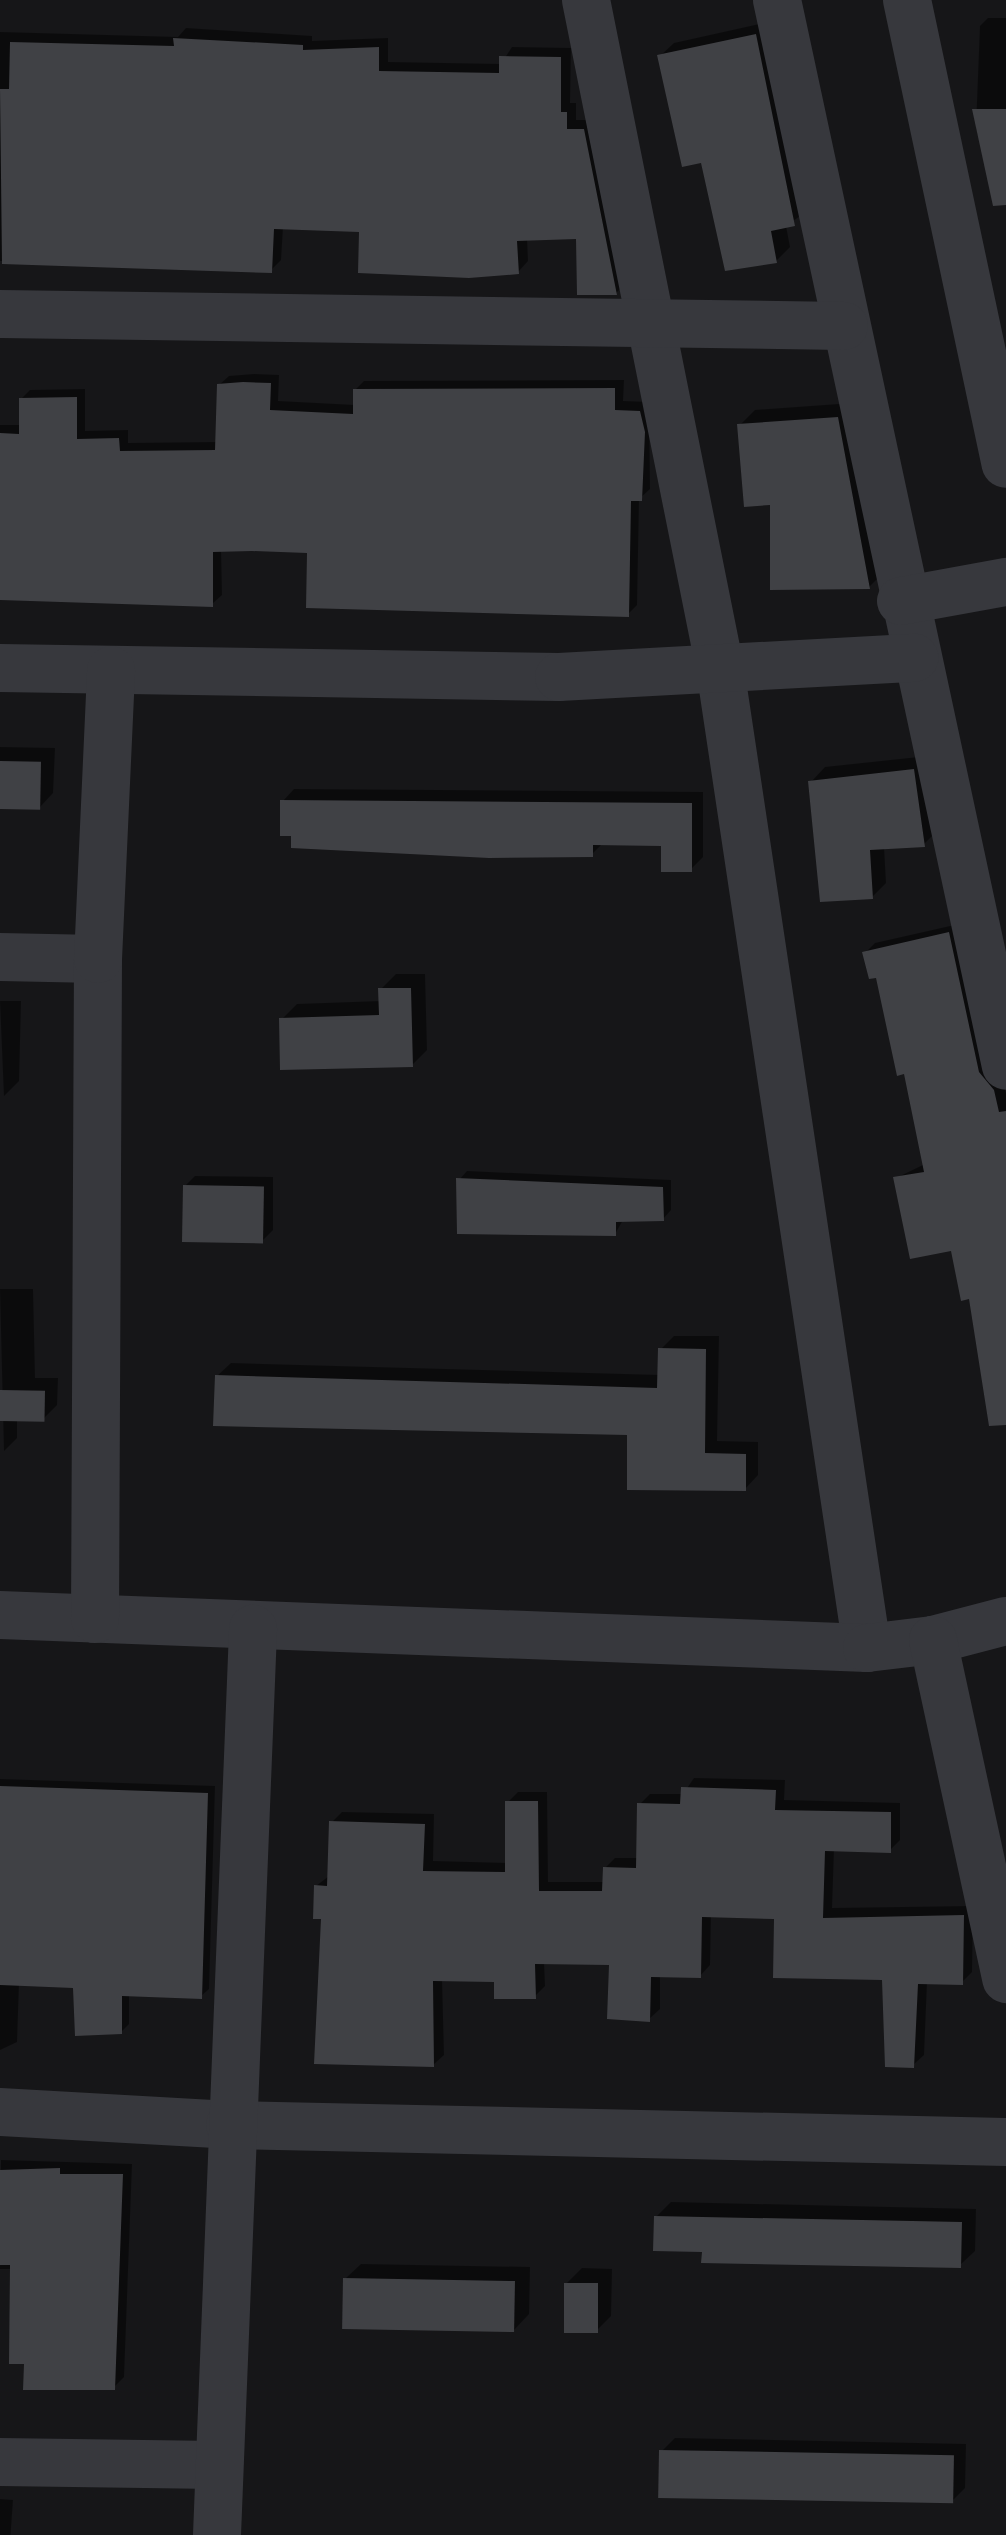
<!DOCTYPE html>
<html>
<head>
<meta charset="utf-8">
<style>
	body { margin:0 }
	#map { position:relative; width:1006px; height:2535px; overflow:hidden; background:#161618; font-family:Jost,sans-serif }
	div>[style] { position:absolute }
	.shadow>* { inset:0; background:#0007; transform-origin:0 0 }
	.building>* { inset:0; background:#404145; transform-origin:0 0 }
	.minor>* { height:48px; margin:-24px; padding:0 24px; transform-origin:24px; border-radius:24px; background:#37383d }
	span { translate:-50% -50%; white-space:nowrap; text-align:center; line-height:1.15; -webkit-text-stroke:8px #111113; paint-order:stroke }
</style>
</head>
<body>
<div id="map">
	<div class="shadow">
		<i style="clip-path:polygon(988px 18px,1006px 18px,1006px 182px,991px 186px,976px 127px,980px 26px)"></i>
		<i style="clip-path:polygon(769px 22px,807px 211px,786px 226px,790px 247px,776px 261px,703px 160px,660px 56px,674px 43px)"></i>
		<i style="clip-path:polygon(186px 28px,312px 36px,312px 41px,388px 38px,388px 62px,501px 64px,512px 47px,571px 48px,570px 103px,576px 103px,576px 120px,593px 120px,626px 283px,616px 293px,579px 237px,527px 238px,528px 261px,518px 272px,362px 230px,283px 227px,281px 260px,271px 270px,0 261px,0 32px,178px 37px)"></i>
		<i style="clip-path:polygon(254px 374px,279px 375px,278px 401px,355px 405px,355px 390px,364px 381px,624px 380px,623px 401px,649px 402px,650px 489px,639px 499px,637px 605px,628px 614px,309px 551px,221px 549px,222px 595px,212px 604px,0 599px,0 425px,21px 425px,21px 399px,30px 390px,85px 389px,85px 431px,128px 430px,128px 443px,218px 442px,219px 385px,229px 376px)"></i>
		<i style="clip-path:polygon(853px 403px,884px 572px,869px 587px,740px 425px,755px 410px)"></i>
		<i style="clip-path:polygon(0 747px,55px 748px,53px 793px,39px 808px,0 807px)"></i>
		<i style="clip-path:polygon(928px 756px,938px 830px,924px 844px,884px 847px,886px 883px,872px 897px,811px 782px,825px 767px)"></i>
		<i style="clip-path:polygon(294px 789px,703px 792px,703px 857px,691px 869px,664px 844px,603px 843px,592px 854px,294px 834px,283px 801px)"></i>
		<i style="clip-path:polygon(959px 924px,1006px 1093px,1006px 1395px,953px 1248px,896px 1178px,925px 1164px,906px 1071px,878px 975px,865px 953px,875px 943px)"></i>
		<i style="clip-path:polygon(396px 974px,425px 974px,427px 1050px,412px 1065px,282px 1019px,297px 1004px,381px 1001px,381px 989px)"></i>
		<i style="clip-path:polygon(0 1001px,21px 1001px,19px 1081px,4px 1096px)"></i>
		<i style="clip-path:polygon(467px 1171px,671px 1180px,671px 1210px,663px 1219px,623px 1220px,615px 1234px,459px 1180px)"></i>
		<i style="clip-path:polygon(195px 1176px,273px 1177px,273px 1230px,263px 1240px,185px 1186px)"></i>
		<i style="clip-path:polygon(0 1289px,33px 1289px,35px 1378px,58px 1378px,57px 1405px,43px 1419px,17px 1418px,17px 1438px,4px 1451px)"></i>
		<i style="clip-path:polygon(674px 1336px,719px 1336px,717px 1441px,758px 1442px,758px 1475px,745px 1489px,630px 1433px,217px 1376px,231px 1363px,660px 1375px,661px 1349px)"></i>
		<i style="clip-path:polygon(694px 1778px,785px 1780px,784px 1800px,900px 1803px,900px 1840px,890px 1850px,834px 1849px,832px 1908px,973px 1906px,972px 1972px,962px 1982px,927px 1982px,924px 2055px,913px 2065px,885px 1978px,777px 1917px,711px 1914px,710px 1965px,700px 1976px,660px 1975px,660px 2009px,649px 2019px,611px 1962px,544px 1962px,545px 1986px,535px 1996px,496px 1980px,442px 1979px,444px 2055px,433px 2065px,316px 1886px,329px 1876px,332px 1822px,342px 1812px,434px 1814px,433px 1861px,508px 1863px,508px 1802px,518px 1792px,547px 1792px,548px 1882px,605px 1882px,605px 1868px,615px 1858px,639px 1858px,640px 1804px,650px 1794px,683px 1794px)"></i>
		<i style="clip-path:polygon(0 1779px,215px 1786px,209px 1989px,201px 1996px,129px 1994px,129px 2024px,121px 2032px,76px 1985px,19px 1983px,17px 2042px,0 2050px)"></i>
		<i style="clip-path:polygon(1px 2160px,132px 2164px,124px 2377px,114px 2387px,27px 2361px,12px 2269px,0 2269px)"></i>
		<i style="clip-path:polygon(671px 2202px,976px 2209px,975px 2251px,960px 2265px,704px 2250px,656px 2217px)"></i>
		<i style="clip-path:polygon(361px 2264px,530px 2267px,529px 2314px,514px 2330px,345px 2279px)"></i>
		<i style="clip-path:polygon(582px 2268px,612px 2269px,611px 2316px,596px 2331px,566px 2284px)"></i>
		<i style="clip-path:polygon(675px 2438px,966px 2444px,965px 2488px,952px 2501px,662px 2451px)"></i>
		<i style="left:0;top:2499px;width:13px;height:36px;rotate:4deg"></i>
	</div>
	<div class="building">
		<i style="clip-path:polygon(756px 34px,795px 226px,771px 231px,777px 263px,725px 271px,701px 163px,682px 167px,657px 55px)"></i>
		<i style="clip-path:polygon(173px 38px,303px 45px,303px 50px,379px 47px,379px 71px,499px 73px,499px 56px,561px 57px,561px 112px,567px 112px,567px 129px,584px 129px,617px 295px,577px 295px,576px 239px,517px 241px,519px 274px,469px 278px,358px 273px,359px 232px,274px 229px,272px 273px,2px 264px,0 89px,9px 89px,10px 42px,174px 46px)"></i>
		<i style="clip-path:polygon(972px 109px,1006px 109px,1006px 205px,993px 206px)"></i>
		<i style="clip-path:polygon(243px 382px,271px 383px,270px 410px,353px 414px,353px 389px,615px 388px,615px 410px,640px 411px,645px 432px,642px 501px,631px 501px,629px 617px,306px 608px,307px 553px,252px 551px,213px 552px,213px 607px,0 600px,0 433px,19px 434px,19px 398px,77px 397px,77px 439px,119px 438px,120px 451px,215px 450px,217px 384px)"></i>
		<i style="clip-path:polygon(838px 417px,870px 589px,770px 590px,770px 505px,744px 507px,737px 424px)"></i>
		<i style="left:0;top:761px;width:41px;height:48px;rotate:1deg"></i>
		<i style="clip-path:polygon(914px 769px,925px 847px,870px 850px,873px 899px,820px 902px,808px 781px)"></i>
		<i style="clip-path:polygon(280px 800px,692px 803px,692px 872px,661px 872px,661px 846px,593px 845px,593px 857px,489px 858px,291px 848px,291px 836px,280px 836px)"></i>
		<i style="clip-path:polygon(949px 932px,979px 1072px,994px 1090px,999px 1112px,1006px 1111px,1006px 1425px,989px 1426px,969px 1299px,961px 1301px,951px 1251px,910px 1259px,893px 1177px,924px 1172px,904px 1074px,897px 1076px,876px 978px,869px 979px,862px 952px)"></i>
		<i style="clip-path:polygon(378px 988px,411px 988px,413px 1067px,280px 1070px,279px 1018px,379px 1015px)"></i>
		<i style="clip-path:polygon(456px 1178px,663px 1187px,664px 1221px,616px 1222px,616px 1236px,457px 1234px)"></i>
		<i style="left:183px;top:1185px;width:81px;height:57px;rotate:1deg"></i>
		<i style="clip-path:polygon(658px 1348px,706px 1349px,705px 1453px,746px 1454px,746px 1491px,627px 1490px,627px 1435px,213px 1426px,215px 1375px,657px 1388px)"></i>
		<i style="left:0;top:1390px;width:45px;height:31px;rotate:1deg"></i>
		<i style="clip-path:polygon(0 1786px,208px 1793px,202px 1999px,122px 1996px,122px 2034px,75px 2036px,73px 1988px,0 1985px)"></i>
		<i style="clip-path:polygon(681px 1787px,776px 1790px,775px 1810px,891px 1812px,891px 1853px,825px 1851px,823px 1918px,964px 1915px,963px 1985px,918px 1984px,914px 2068px,885px 2067px,882px 1980px,773px 1978px,774px 1919px,702px 1917px,701px 1978px,651px 1977px,650px 2022px,607px 2019px,609px 1965px,535px 1964px,536px 1999px,494px 1999px,494px 1982px,433px 1981px,434px 2067px,314px 2064px,321px 1919px,313px 1919px,314px 1885px,327px 1886px,329px 1821px,425px 1824px,423px 1871px,505px 1872px,505px 1801px,538px 1801px,539px 1891px,602px 1891px,603px 1867px,636px 1868px,637px 1803px,680px 1804px)"></i>
		<i style="clip-path:polygon(60px 2168px,60px 2174px,123px 2174px,115px 2390px,23px 2390px,24px 2364px,9px 2364px,10px 2265px,0 2265px,0 2170px)"></i>
		<i style="clip-path:polygon(654px 2216px,962px 2222px,961px 2268px,701px 2263px,702px 2252px,653px 2251px)"></i>
		<i style="left:343px;top:2278px;width:172px;height:51px;rotate:1deg"></i>
		<i style="left:564px;top:2283px;width:34px;height:50px"></i>
		<i style="left:659px;top:2450px;width:295px;height:48px;rotate:1deg"></i>
	</div>
	<div class="minor">
		<i style="left:586px;top:0;width:681px;rotate:78.66deg"></i>
		<i style="left:720px;top:668px;width:991px;rotate:81.47deg"></i>
		<i style="left:777px;top:0;width:1090px;rotate:77.88deg"></i>
		<i style="left:907px;top:0;width:474px;rotate:78deg"></i>
		<i style="left:0;top:314px;width:844px;rotate:0.81deg"></i>
		<i style="left:901px;top:601px;width:107px;rotate:-10.3deg"></i>
		<i style="left:0;top:668px;width:559px;rotate:0.92deg"></i>
		<i style="left:559px;top:677px;width:356px;rotate:-3.1deg"></i>
		<i style="left:0;top:957px;width:98px;rotate:1.2deg"></i>
		<i style="left:0;top:1615px;width:868px;rotate:2.18deg"></i>
		<i style="left:867px;top:1648px;width:66px;rotate:-6.9deg"></i>
		<i style="left:933px;top:1640px;width:75px;rotate:-14.6deg"></i>
		<i style="left:95px;top:1619px;width:660px;rotate:-89.74deg"></i>
		<i style="left:98px;top:959px;width:289px;rotate:-87.4deg"></i>
		<i style="left:933px;top:1640px;width:347px;rotate:77.8deg"></i>
		<i style="left:0;top:2112px;width:230px;rotate:3.2deg"></i>
		<i style="left:230px;top:2125px;width:776px;rotate:1.25deg"></i>
		<i style="left:0;top:2462px;width:217px;rotate:0.8deg"></i>
		<i style="left:217px;top:2535px;width:907px;rotate:-87.72deg"></i>
	</div>
</div>
</body>
</html>
